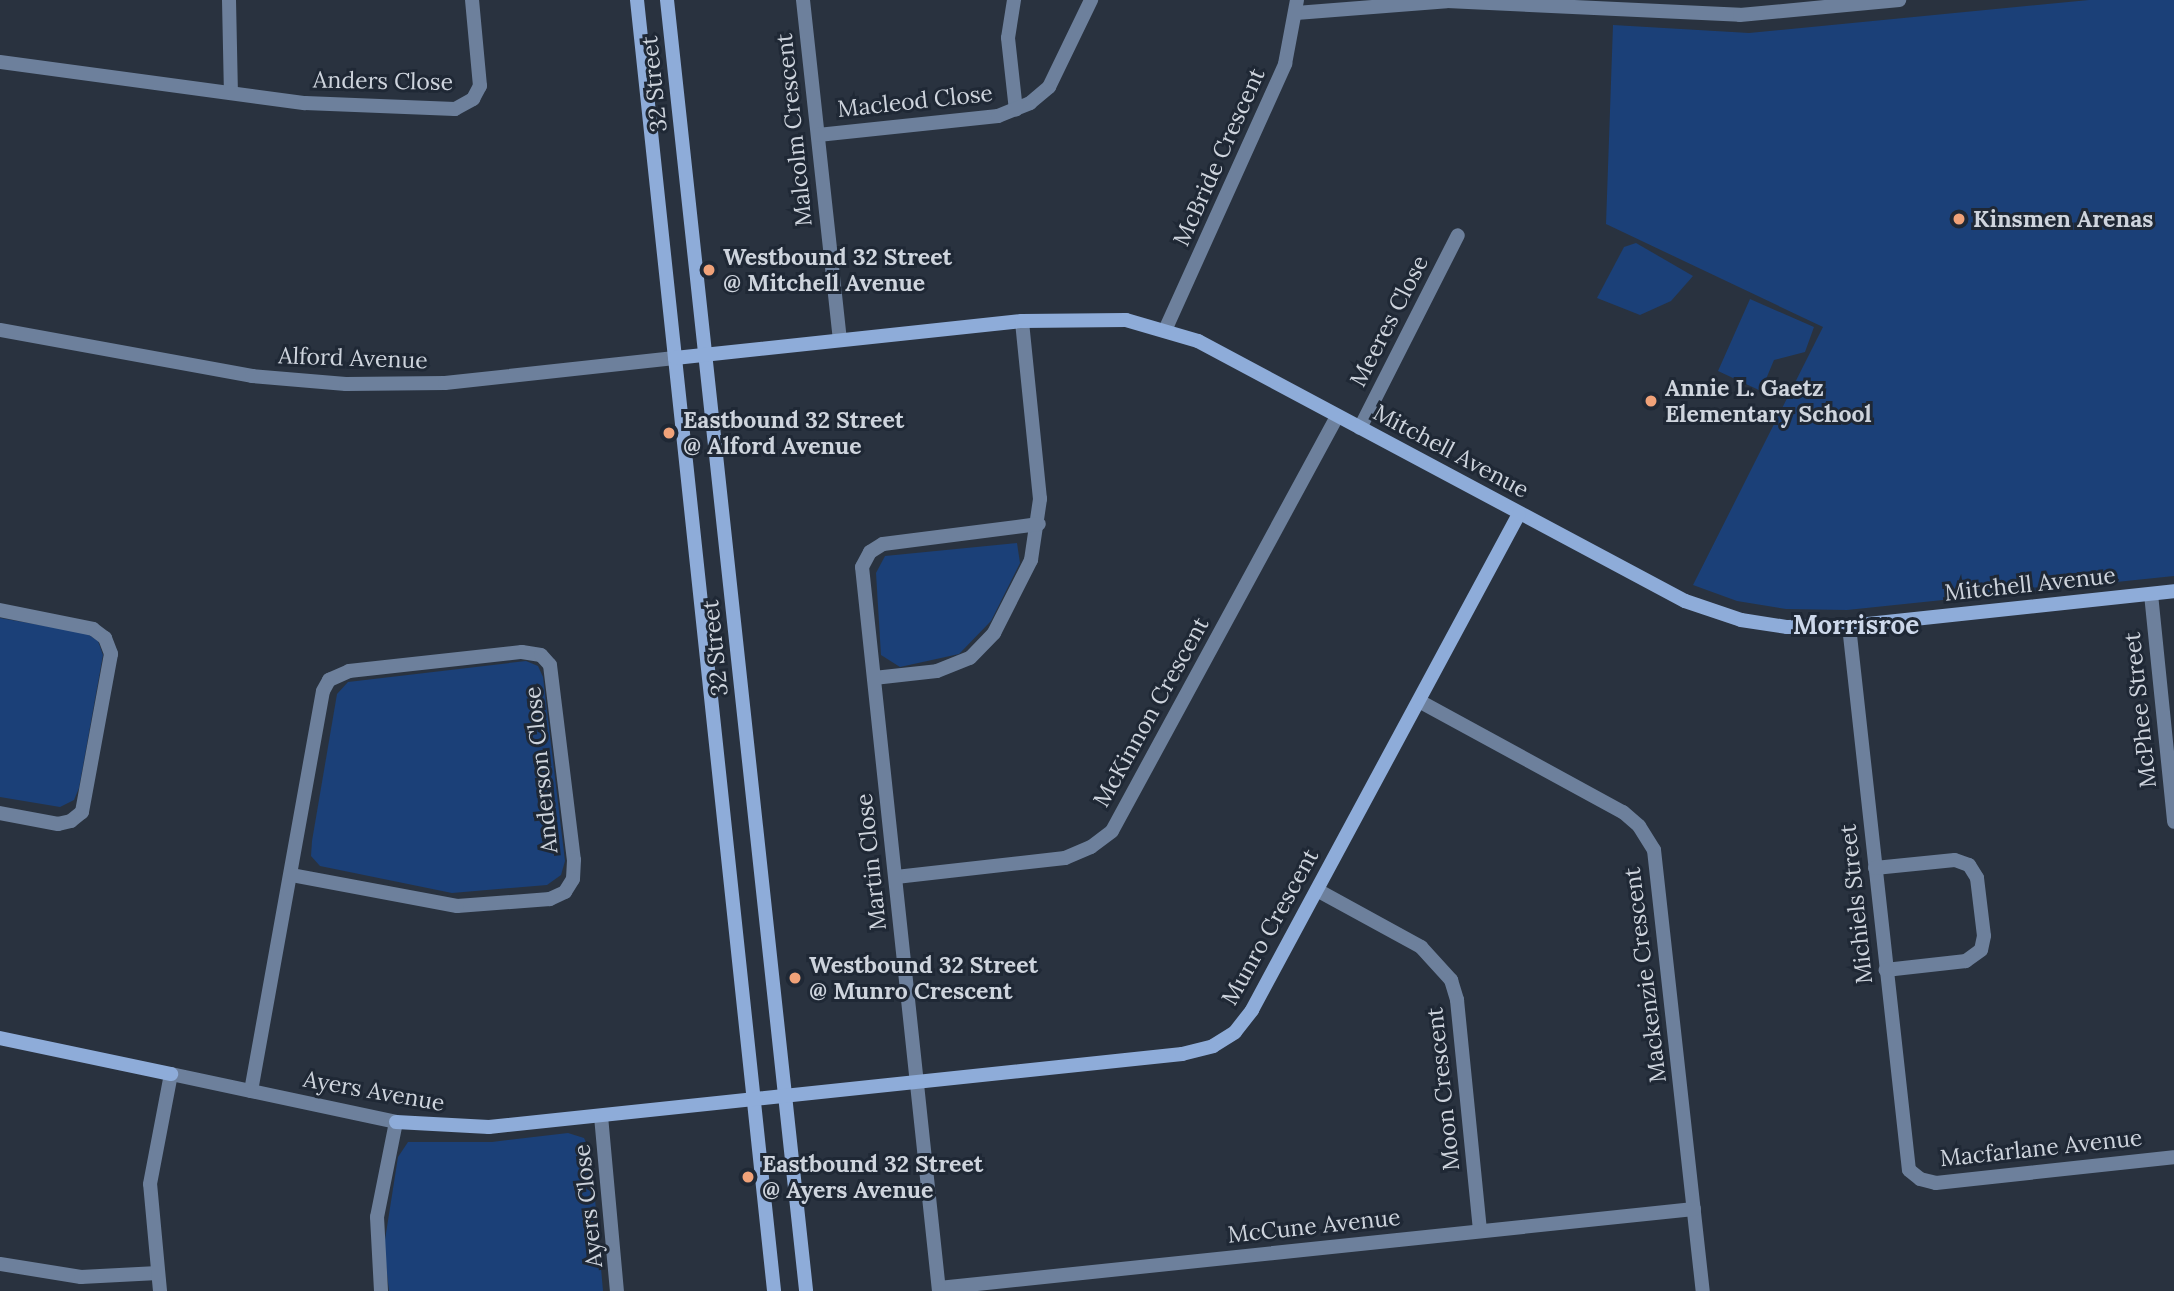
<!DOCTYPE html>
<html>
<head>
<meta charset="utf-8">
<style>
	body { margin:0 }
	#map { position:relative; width:2174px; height:1291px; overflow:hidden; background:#29323f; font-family:Lora,serif }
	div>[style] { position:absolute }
	.green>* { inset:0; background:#1b4078 }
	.street>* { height:14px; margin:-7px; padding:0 7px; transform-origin:7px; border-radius:7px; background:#6d809c }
	.secondary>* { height:14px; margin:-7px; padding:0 7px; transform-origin:7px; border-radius:7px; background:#8eacd9 }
	.dots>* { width:19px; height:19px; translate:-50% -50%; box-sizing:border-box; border:4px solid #1f2835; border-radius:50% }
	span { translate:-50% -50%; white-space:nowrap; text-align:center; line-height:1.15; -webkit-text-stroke:6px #1f2835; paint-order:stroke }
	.street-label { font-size:23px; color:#ced4dd }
	.poi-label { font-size:23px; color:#ced4dd; font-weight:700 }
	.left { translate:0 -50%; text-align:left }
	.quarter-label { font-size:26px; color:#cdd8ea; font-weight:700 }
</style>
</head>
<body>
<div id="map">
	<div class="green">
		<i style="clip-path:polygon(2089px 0,2174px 0,2174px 576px,1847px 610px,1786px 609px,1737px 601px,1693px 585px,1823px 327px,1606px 224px,1613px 25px,1749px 33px)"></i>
		<i style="clip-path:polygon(1636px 243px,1693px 276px,1671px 301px,1640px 315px,1597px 298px,1624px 247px)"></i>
		<i style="clip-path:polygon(1750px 299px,1814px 327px,1805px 352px,1774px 360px,1761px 391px,1718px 371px)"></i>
		<i style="clip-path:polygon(1017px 543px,1020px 563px,991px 621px,959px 654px,900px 667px,881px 655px,876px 573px,885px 556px)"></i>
		<i style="clip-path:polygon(0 618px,86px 633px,98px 641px,103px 655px,79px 788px,74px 800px,60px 807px,0 797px)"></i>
		<i style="clip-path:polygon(526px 661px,538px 666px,543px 677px,565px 861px,561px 875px,547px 885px,452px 893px,320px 866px,311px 856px,312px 841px,337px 694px,348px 682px)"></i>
		<i style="clip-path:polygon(568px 1133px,584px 1138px,591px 1153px,603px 1291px,389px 1291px,384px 1246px,398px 1157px,408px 1142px,492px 1142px)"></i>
	</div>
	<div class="street">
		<i style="left:229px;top:0;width:93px;rotate:88.8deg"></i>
		<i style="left:803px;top:0;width:342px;rotate:83.8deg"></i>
		<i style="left:1014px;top:0;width:38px;rotate:99deg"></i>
		<i style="left:1008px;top:38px;width:72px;rotate:83.7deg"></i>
		<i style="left:1296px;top:13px;width:151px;rotate:-4.5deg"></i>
		<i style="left:1447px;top:1px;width:293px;rotate:2.7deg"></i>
		<i style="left:1740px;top:15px;width:160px;rotate:-5.4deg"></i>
		<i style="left:0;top:62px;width:308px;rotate:7.7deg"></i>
		<i style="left:305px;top:103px;width:150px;rotate:2.3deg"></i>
		<i style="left:455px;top:109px;width:21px;rotate:-29deg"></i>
		<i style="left:473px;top:99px;width:15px;rotate:-62deg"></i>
		<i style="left:480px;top:86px;width:86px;rotate:-95.3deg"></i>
		<i style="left:818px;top:135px;width:181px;rotate:-6deg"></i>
		<i style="left:998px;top:116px;width:35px;rotate:-22deg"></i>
		<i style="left:1030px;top:103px;width:25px;rotate:-40deg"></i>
		<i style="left:1049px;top:87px;width:97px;rotate:-64.2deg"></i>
		<i style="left:1166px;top:328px;width:290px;rotate:-65.7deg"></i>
		<i style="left:1285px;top:64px;width:65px;rotate:-79.4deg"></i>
		<i style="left:0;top:330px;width:256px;rotate:10.3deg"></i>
		<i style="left:252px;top:376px;width:94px;rotate:4.9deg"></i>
		<i style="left:346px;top:384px;width:99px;rotate:-0.6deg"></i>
		<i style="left:445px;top:383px;width:231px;rotate:-6.2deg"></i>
		<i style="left:1360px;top:428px;width:216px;rotate:-63.1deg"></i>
		<i style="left:2151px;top:594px;width:229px;rotate:84.2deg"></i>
		<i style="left:0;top:610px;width:95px;rotate:11.5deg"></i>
		<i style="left:93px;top:629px;width:15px;rotate:37deg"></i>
		<i style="left:105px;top:638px;width:17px;rotate:69deg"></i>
		<i style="left:111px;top:654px;width:161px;rotate:100.4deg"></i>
		<i style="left:82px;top:812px;width:14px;rotate:141deg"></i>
		<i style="left:71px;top:821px;width:13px;rotate:167deg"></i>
		<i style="left:58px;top:824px;width:59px;rotate:-169.3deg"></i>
		<i style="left:1849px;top:626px;width:547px;rotate:83.71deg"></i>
		<i style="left:1909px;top:1170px;width:14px;rotate:39deg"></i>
		<i style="left:1920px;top:1179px;width:16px;rotate:14deg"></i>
		<i style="left:1936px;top:1183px;width:239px;rotate:-6.2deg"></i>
		<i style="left:874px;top:678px;width:63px;rotate:-6.3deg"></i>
		<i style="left:937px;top:671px;width:35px;rotate:-22deg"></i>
		<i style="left:970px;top:658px;width:35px;rotate:-46deg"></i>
		<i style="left:994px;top:633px;width:82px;rotate:-63.1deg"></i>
		<i style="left:1031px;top:560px;width:62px;rotate:-81.6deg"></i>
		<i style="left:1040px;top:499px;width:179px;rotate:-95.8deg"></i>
		<i style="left:1419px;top:701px;width:232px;rotate:28.6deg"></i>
		<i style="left:1623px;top:812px;width:21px;rotate:41deg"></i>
		<i style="left:1639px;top:826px;width:28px;rotate:58deg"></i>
		<i style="left:1654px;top:850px;width:444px;rotate:83.7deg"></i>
		<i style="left:1875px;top:868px;width:80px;rotate:-5.7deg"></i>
		<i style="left:1955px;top:860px;width:15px;rotate:20deg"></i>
		<i style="left:1969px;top:865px;width:15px;rotate:58deg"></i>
		<i style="left:1977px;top:878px;width:58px;rotate:83.1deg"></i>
		<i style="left:1984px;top:936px;width:14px;rotate:102deg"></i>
		<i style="left:1981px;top:950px;width:19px;rotate:144deg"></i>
		<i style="left:1966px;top:961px;width:81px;rotate:173.6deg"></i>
		<i style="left:896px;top:877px;width:170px;rotate:-6.4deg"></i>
		<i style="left:1065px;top:858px;width:28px;rotate:-23deg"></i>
		<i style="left:1091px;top:847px;width:26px;rotate:-37deg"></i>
		<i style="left:1112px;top:831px;width:472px;rotate:-61.5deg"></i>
		<i style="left:1317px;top:890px;width:119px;rotate:28.7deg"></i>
		<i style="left:1421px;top:947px;width:45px;rotate:47.7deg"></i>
		<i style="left:1451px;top:980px;width:21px;rotate:73deg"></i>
		<i style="left:1457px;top:1000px;width:232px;rotate:84.3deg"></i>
		<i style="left:251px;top:1091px;width:406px;rotate:-79.8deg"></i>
		<i style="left:323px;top:691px;width:13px;rotate:-61deg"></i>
		<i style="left:329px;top:680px;width:22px;rotate:-24deg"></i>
		<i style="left:349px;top:671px;width:174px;rotate:-6.3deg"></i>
		<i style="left:522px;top:652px;width:19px;rotate:9deg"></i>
		<i style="left:541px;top:655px;width:13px;rotate:48deg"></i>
		<i style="left:550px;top:665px;width:196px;rotate:83deg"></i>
		<i style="left:574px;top:860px;width:19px;rotate:93deg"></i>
		<i style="left:573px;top:879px;width:15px;rotate:122deg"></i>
		<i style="left:565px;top:892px;width:17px;rotate:155deg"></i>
		<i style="left:550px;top:899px;width:93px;rotate:175.7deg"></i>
		<i style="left:457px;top:906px;width:169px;rotate:-169.4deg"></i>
		<i style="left:601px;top:1116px;width:176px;rotate:84.8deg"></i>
		<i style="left:0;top:1264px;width:82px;rotate:9.1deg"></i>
		<i style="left:81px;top:1277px;width:77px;rotate:-3deg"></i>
		<i style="left:939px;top:1288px;width:759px;rotate:-5.97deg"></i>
		<i style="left:160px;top:1291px;width:107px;rotate:-95.3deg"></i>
		<i style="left:150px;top:1184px;width:112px;rotate:-79.2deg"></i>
		<i style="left:171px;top:1074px;width:230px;rotate:12deg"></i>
		<i style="left:396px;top:1122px;width:97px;rotate:101.3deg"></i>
		<i style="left:377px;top:1217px;width:74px;rotate:86.9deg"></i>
		<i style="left:939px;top:1291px;width:728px;rotate:-96.07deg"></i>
		<i style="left:862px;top:567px;width:17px;rotate:-62deg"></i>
		<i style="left:870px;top:552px;width:15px;rotate:-32deg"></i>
		<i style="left:883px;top:544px;width:157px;rotate:-7.3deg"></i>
	</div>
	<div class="secondary">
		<i style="left:637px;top:0;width:1298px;rotate:83.94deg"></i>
		<i style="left:667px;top:0;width:1298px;rotate:83.85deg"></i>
		<i style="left:675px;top:358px;width:349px;rotate:-6.1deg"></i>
		<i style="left:1022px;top:321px;width:104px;rotate:-0.6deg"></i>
		<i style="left:1126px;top:320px;width:75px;rotate:16.3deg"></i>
		<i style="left:1198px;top:341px;width:552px;rotate:28.1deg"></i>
		<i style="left:1685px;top:601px;width:59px;rotate:18.7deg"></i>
		<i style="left:1741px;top:620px;width:47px;rotate:8.7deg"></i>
		<i style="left:1787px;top:627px;width:62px;rotate:-0.9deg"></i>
		<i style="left:1849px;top:626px;width:327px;rotate:-6.1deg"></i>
		<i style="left:0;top:1038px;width:175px;rotate:11.9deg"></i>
		<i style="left:396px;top:1122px;width:93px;rotate:3.1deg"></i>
		<i style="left:489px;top:1127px;width:697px;rotate:-6.01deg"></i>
		<i style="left:1182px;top:1054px;width:32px;rotate:-14deg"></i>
		<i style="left:1213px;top:1046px;width:26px;rotate:-32deg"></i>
		<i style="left:1235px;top:1032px;width:28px;rotate:-52deg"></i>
		<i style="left:1252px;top:1010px;width:563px;rotate:-61.71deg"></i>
	</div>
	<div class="dots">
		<i style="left:1959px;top:219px;background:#f0a279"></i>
		<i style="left:709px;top:270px;background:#f0a279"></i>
		<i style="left:1651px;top:401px;background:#f0a279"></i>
		<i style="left:669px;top:433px;background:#f0a279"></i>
		<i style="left:795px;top:978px;background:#f0a279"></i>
		<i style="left:748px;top:1177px;background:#f0a279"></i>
	</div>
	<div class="street-label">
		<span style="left:383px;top:81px;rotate:1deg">Anders Close</span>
		<span style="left:654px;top:84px;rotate:-96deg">32 Street</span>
		<span style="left:915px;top:101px;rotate:-6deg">Macleod Close</span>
		<span style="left:794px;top:130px;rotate:-96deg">Malcolm Crescent</span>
		<span style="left:1219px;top:157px;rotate:-66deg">McBride Crescent</span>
		<span style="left:1389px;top:321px;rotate:-63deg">Meeres Close</span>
		<span style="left:353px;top:358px;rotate:2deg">Alford Avenue</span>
		<span style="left:1451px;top:451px;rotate:28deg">Mitchell Avenue</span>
		<span style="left:2030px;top:584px;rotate:-6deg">Mitchell Avenue</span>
		<span style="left:715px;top:648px;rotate:-96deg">32 Street</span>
		<span style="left:2140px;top:710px;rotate:-96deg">McPhee Street</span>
		<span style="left:1151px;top:712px;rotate:-61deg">McKinnon Crescent</span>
		<span style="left:541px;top:770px;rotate:-96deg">Anderson Close</span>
		<span style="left:871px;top:862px;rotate:-96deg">Martin Close</span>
		<span style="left:1856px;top:904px;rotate:-96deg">Michiels Street</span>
		<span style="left:1270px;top:927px;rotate:-61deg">Munro Crescent</span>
		<span style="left:1645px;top:975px;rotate:-97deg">Mackenzie Crescent</span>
		<span style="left:1443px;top:1089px;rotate:-96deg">Moon Crescent</span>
		<span style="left:374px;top:1091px;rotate:10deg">Ayers Avenue</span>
		<span style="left:2041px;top:1148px;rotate:-6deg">Macfarlane Avenue</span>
		<span style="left:588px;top:1206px;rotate:-96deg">Ayers Close</span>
		<span style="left:1314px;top:1226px;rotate:-6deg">McCune Avenue</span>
	</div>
	<div class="poi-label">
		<span class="left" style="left:1973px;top:219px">Kinsmen Arenas</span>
		<span class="left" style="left:723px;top:270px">Westbound 32 Street<br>@ Mitchell Avenue</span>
		<span class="left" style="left:1665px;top:401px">Annie L. Gaetz<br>Elementary School</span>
		<span class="left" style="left:683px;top:433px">Eastbound 32 Street<br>@ Alford Avenue</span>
		<span class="left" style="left:809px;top:978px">Westbound 32 Street<br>@ Munro Crescent</span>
		<span class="left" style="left:762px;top:1177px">Eastbound 32 Street<br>@ Ayers Avenue</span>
	</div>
	<div class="quarter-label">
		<span style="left:1856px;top:625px">Morrisroe</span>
	</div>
</div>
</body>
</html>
